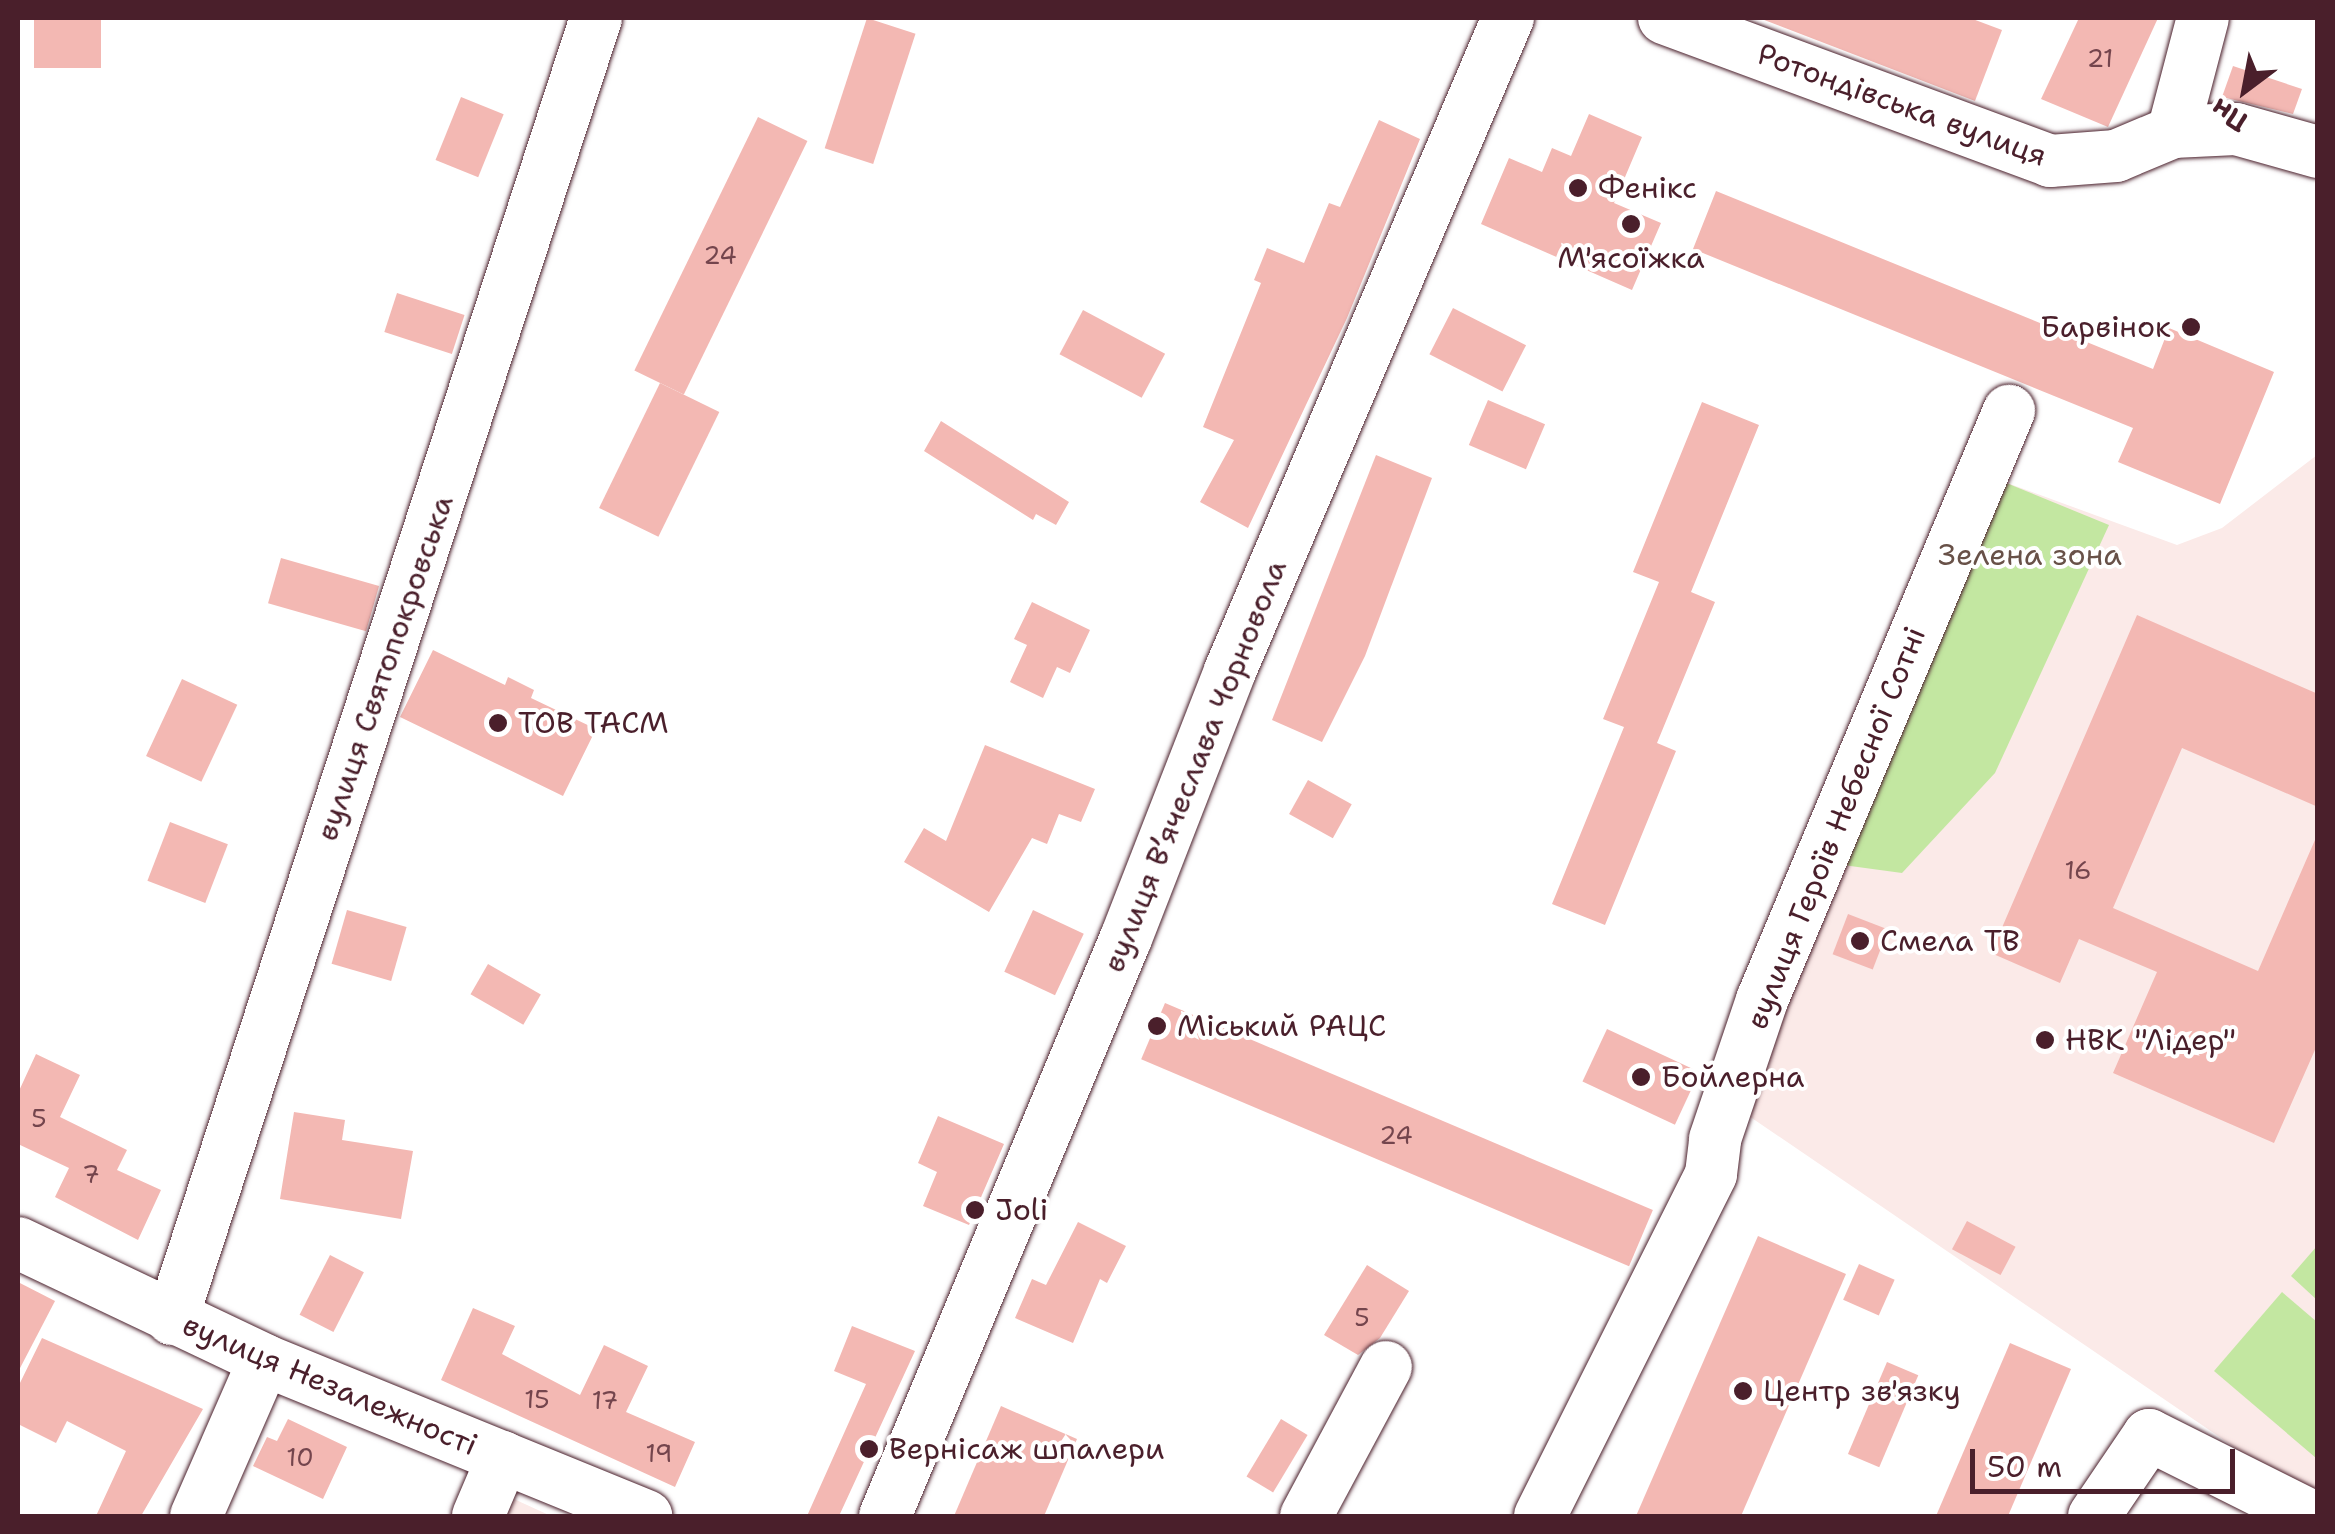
<!DOCTYPE html>
<html>
<head>
<meta charset="utf-8">
<style>
	body { margin:0 }
	#map { position:relative; width:2335px; height:1534px; overflow:hidden; background:#fff; font-family:"Shantell Sans",sans-serif }
	div>[style] { position:absolute }
	.built>* { inset:0; background:#fbeae8 }
	.green>* { inset:0; background:#c3e7a1 }
	.building>* { inset:0; background:#f3b8b3; transform-origin:0 0 }
	.roads { filter:drop-shadow(0 0 2px #4a1f2b) drop-shadow(0 0 2px #4a1f2b) }
	.minor>* { height:52px; margin:-26px; padding:0 26px; transform-origin:26px; border-radius:26px; background:#fff }
	.dots>* { width:28px; height:28px; translate:-50% -50%; box-sizing:border-box; border:5px solid #fff; border-radius:50% }
	span { translate:-50% -50%; white-space:nowrap; text-align:center; line-height:1.15; -webkit-text-stroke:8px #fff; paint-order:stroke }
	.number-label { font-size:25px; color:#74454d }
	.number-label span { -webkit-text-stroke-width:0 }
	.street-label { font-size:30px; color:#4a1f2b }
	.poi-label { font-size:30px; color:#4a1f2b }
	.left { translate:0 -50%; text-align:left }
	.right { translate:-100% -50%; text-align:right }
	.park-label { font-size:30px; color:#685148 }
	.frame { position:absolute; inset:0; border:20px solid #4a1f2b; pointer-events:none }
	.north { position:absolute; left:2195px; top:40px; width:100px; height:100px; -webkit-text-stroke:8px #fff; paint-order:stroke; rotate:212deg; font-size:28px; font-weight:700; line-height:40px; text-align:center; color:#4a1f2b }
	.north::after { content:''; display:block; margin:auto; width:35px; height:45px; background:#4a1f2b; clip-path:polygon(50% 0,100% 100%,50% 72%,0 100%) }
	.scale { position:absolute; left:1970px; top:1449px; width:265px; height:45px; box-sizing:border-box; border:5px solid #4a1f2b; border-top:0; padding-left:12px; font-size:30px; line-height:35px; white-space:nowrap; color:#4a1f2b; -webkit-text-stroke:8px #fff; paint-order:stroke }
</style>
</head>
<body>
<div id="map">
	<div class="built">
		<i style="clip-path:polygon(2317px 455px,2317px 1491px,2309px 1498px,1743px 1112px,1999px 480px,2177px 545px,2222px 528px)"></i>
		<i style="clip-path:polygon(477px 1482px,551px 1516px,463px 1516px)"></i>
	</div>
	<div class="green">
		<i style="clip-path:polygon(1999px 480px,2109px 525px,1995px 773px,1902px 873px,1843px 865px)"></i>
		<i style="clip-path:polygon(2317px 1246px,2317px 1300px,2291px 1276px)"></i>
		<i style="clip-path:polygon(2282px 1292px,2317px 1322px,2316px 1458px,2214px 1371px)"></i>
	</div>
	<div class="building">
		<i style="left:34px;top:18px;width:67px;height:50px"></i>
		<i style="left:867px;top:18px;width:51px;height:137px;rotate:18deg"></i>
		<i style="clip-path:polygon(1759px 18px,1970px 18px,2002px 30px,1975px 101px)"></i>
		<i style="clip-path:polygon(2079px 18px,2158px 18px,2108px 127px,2041px 99px)"></i>
		<i style="clip-path:polygon(2233px 66px,2302px 89px,2293px 114px,2222px 97px)"></i>
		<i style="left:461px;top:97px;width:46px;height:68px;rotate:22deg"></i>
		<i style="clip-path:polygon(1589px 114px,1642px 137px,1614px 203px,1661px 223px,1632px 290px,1481px 224px,1509px 158px,1542px 172px,1552px 148px,1571px 156px)"></i>
		<i style="left:758px;top:117px;width:55px;height:282px;rotate:26deg"></i>
		<i style="clip-path:polygon(1379px 120px,1420px 139px,1347px 318px,1248px 528px,1200px 502px,1234px 440px,1203px 427px,1261px 283px,1254px 280px,1267px 248px,1304px 263px,1329px 203px,1340px 207px)"></i>
		<i style="clip-path:polygon(1716px 191px,2153px 369px,2169px 328px,2274px 372px,2220px 504px,2118px 462px,2133px 428px,1693px 249px)"></i>
		<i style="left:397px;top:293px;width:71px;height:41px;rotate:18deg"></i>
		<i style="left:1453px;top:308px;width:82px;height:52px;rotate:27deg"></i>
		<i style="left:1083px;top:310px;width:93px;height:50px;rotate:28deg"></i>
		<i style="left:660px;top:383px;width:66px;height:139px;rotate:26deg"></i>
		<i style="left:1488px;top:400px;width:62px;height:49px;rotate:23deg"></i>
		<i style="clip-path:polygon(1702px 402px,1759px 425px,1691px 592px,1715px 602px,1657px 743px,1676px 751px,1605px 925px,1552px 904px,1624px 727px,1603px 719px,1659px 582px,1633px 572px)"></i>
		<i style="clip-path:polygon(941px 421px,1069px 502px,1056px 525px,1036px 514px,1033px 520px,924px 451px)"></i>
		<i style="clip-path:polygon(1376px 455px,1432px 478px,1365px 656px,1322px 742px,1272px 720px)"></i>
		<i style="left:281px;top:558px;width:102px;height:47px;rotate:16deg"></i>
		<i style="clip-path:polygon(1032px 602px,1090px 630px,1070px 673px,1057px 667px,1043px 698px,1010px 682px,1027px 645px,1014px 639px)"></i>
		<i style="clip-path:polygon(2137px 615px,2318px 694px,2318px 807px,2182px 748px,2113px 908px,2258px 971px,2318px 833px,2318px 1043px,2274px 1143px,2113px 1073px,2157px 972px,2079px 939px,2060px 983px,1991px 953px)"></i>
		<i style="clip-path:polygon(433px 650px,505px 685px,508px 677px,534px 690px,531px 698px,596px 729px,563px 796px,400px 717px)"></i>
		<i style="left:182px;top:679px;width:61px;height:85px;rotate:25deg"></i>
		<i style="clip-path:polygon(985px 745px,1095px 789px,1081px 822px,1059px 814px,1047px 844px,1032px 838px,989px 912px,904px 862px,924px 828px,946px 841px)"></i>
		<i style="left:1308px;top:780px;width:50px;height:39px;rotate:29deg"></i>
		<i style="left:170px;top:822px;width:62px;height:63px;rotate:21deg"></i>
		<i style="left:347px;top:910px;width:62px;height:56px;rotate:16deg"></i>
		<i style="left:1033px;top:910px;width:56px;height:68px;rotate:25deg"></i>
		<i style="left:1848px;top:914px;width:43px;height:43px;rotate:21deg"></i>
		<i style="left:488px;top:964px;width:61px;height:35px;rotate:30deg"></i>
		<i style="left:1165px;top:1003px;width:530px;height:61px;rotate:23deg"></i>
		<i style="left:1607px;top:1029px;width:102px;height:58px;rotate:25deg"></i>
		<i style="clip-path:polygon(36px 1054px,80px 1075px,60px 1117px,127px 1150px,117px 1170px,161px 1190px,138px 1240px,55px 1197px,69px 1168px,18px 1144px,18px 1093px)"></i>
		<i style="clip-path:polygon(294px 1112px,345px 1120px,342px 1140px,413px 1151px,401px 1219px,280px 1199px)"></i>
		<i style="clip-path:polygon(938px 1116px,1004px 1144px,969px 1225px,923px 1206px,937px 1172px,918px 1163px)"></i>
		<i style="left:1967px;top:1221px;width:55px;height:32px;rotate:28deg"></i>
		<i style="clip-path:polygon(1078px 1222px,1126px 1246px,1107px 1283px,1100px 1279px,1073px 1343px,1015px 1318px,1032px 1279px,1046px 1285px)"></i>
		<i style="clip-path:polygon(1758px 1236px,1846px 1274px,1741px 1516px,1636px 1516px)"></i>
		<i style="left:330px;top:1255px;width:38px;height:67px;rotate:27deg"></i>
		<i style="left:1859px;top:1264px;width:39px;height:39px;rotate:24deg"></i>
		<i style="clip-path:polygon(1367px 1265px,1409px 1291px,1380px 1338px,1358px 1355px,1324px 1335px)"></i>
		<i style="clip-path:polygon(18px 1282px,55px 1301px,18px 1372px)"></i>
		<i style="clip-path:polygon(473px 1308px,515px 1326px,502px 1354px,580px 1395px,604px 1345px,648px 1366px,626px 1412px,695px 1442px,675px 1487px,441px 1380px)"></i>
		<i style="clip-path:polygon(852px 1326px,915px 1351px,839px 1516px,807px 1516px,866px 1384px,834px 1371px)"></i>
		<i style="clip-path:polygon(42px 1338px,203px 1409px,141px 1516px,96px 1516px,126px 1451px,67px 1421px,56px 1443px,18px 1424px,18px 1387px)"></i>
		<i style="clip-path:polygon(2010px 1343px,2071px 1369px,2008px 1516px,1936px 1516px)"></i>
		<i style="left:1887px;top:1362px;width:34px;height:100px;rotate:23deg"></i>
		<i style="clip-path:polygon(1001px 1406px,1077px 1439px,1044px 1516px,954px 1516px)"></i>
		<i style="clip-path:polygon(288px 1419px,347px 1447px,323px 1499px,253px 1466px,267px 1437px,277px 1441px)"></i>
		<i style="left:1281px;top:1419px;width:31px;height:67px;rotate:31deg"></i>
	</div>
	<div class="roads">
		<div class="minor">
			<i style="left:1664px;top:18px;width:412px;rotate:20.3deg"></i>
			<i style="left:2050px;top:161px;width:66px;rotate:-4.3deg"></i>
			<i style="left:2116px;top:156px;width:62px;rotate:-22.8deg"></i>
			<i style="left:2173px;top:132px;width:63px;rotate:-2.7deg"></i>
			<i style="left:2236px;top:129px;width:85px;rotate:15.7deg"></i>
			<i style="left:2173px;top:132px;width:118px;rotate:-75.3deg"></i>
			<i style="left:18px;top:1243px;width:272px;rotate:25.4deg"></i>
			<i style="left:264px;top:1360px;width:413px;rotate:22.2deg"></i>
			<i style="left:172px;top:1319px;width:1368px;rotate:-71.95deg"></i>
			<i style="left:196px;top:1516px;width:170px;rotate:-66.4deg"></i>
			<i style="left:478px;top:1516px;width:64px;rotate:-67deg"></i>
			<i style="left:885px;top:1516px;width:626px;rotate:-67.37deg"></i>
			<i style="left:1126px;top:938px;width:287px;rotate:-68.7deg"></i>
			<i style="left:1230px;top:671px;width:710px;rotate:-66.94deg"></i>
			<i style="left:1306px;top:1516px;width:169px;rotate:-61.8deg"></i>
			<i style="left:1540px;top:1516px;width:382px;rotate:-63.4deg"></i>
			<i style="left:1711px;top:1174px;width:35px;rotate:-83deg"></i>
			<i style="left:1715px;top:1139px;width:147px;rotate:-71.3deg"></i>
			<i style="left:1762px;top:1000px;width:639px;rotate:-67.25deg"></i>
			<i style="left:2094px;top:1516px;width:98px;rotate:-55.8deg"></i>
			<i style="left:2149px;top:1435px;width:181px;rotate:26.6deg"></i>
		</div>
	</div>
	<div class="dots">
		<i style="left:1578px;top:188px;background:#4a1f2b"></i>
		<i style="left:1631px;top:224px;background:#4a1f2b"></i>
		<i style="left:2191px;top:327px;background:#4a1f2b"></i>
		<i style="left:498px;top:723px;background:#4a1f2b"></i>
		<i style="left:1860px;top:941px;background:#4a1f2b"></i>
		<i style="left:1157px;top:1026px;background:#4a1f2b"></i>
		<i style="left:2045px;top:1040px;background:#4a1f2b"></i>
		<i style="left:1641px;top:1077px;background:#4a1f2b"></i>
		<i style="left:975px;top:1210px;background:#4a1f2b"></i>
		<i style="left:1743px;top:1391px;background:#4a1f2b"></i>
		<i style="left:869px;top:1449px;background:#4a1f2b"></i>
	</div>
	<div class="number-label">
		<span style="left:2100px;top:58px">21</span>
		<span style="left:720px;top:255px">24</span>
		<span style="left:2078px;top:870px">16</span>
		<span style="left:39px;top:1118px">5</span>
		<span style="left:1396px;top:1135px">24</span>
		<span style="left:91px;top:1174px">7</span>
		<span style="left:1362px;top:1317px">5</span>
		<span style="left:537px;top:1399px">15</span>
		<span style="left:605px;top:1400px">17</span>
		<span style="left:659px;top:1453px">19</span>
		<span style="left:300px;top:1457px">10</span>
	</div>
	<div class="street-label">
		<span style="left:1902px;top:105px;rotate:20deg">Ротондівська вулиця</span>
		<span style="left:385px;top:668px;rotate:-71deg">вулиця Святопокровська</span>
		<span style="left:1195px;top:766px;rotate:-68deg">вулиця Вʼячеслава Чорновола</span>
		<span style="left:1836px;top:828px;rotate:-68deg">вулиця Героїв Небесної Сотні</span>
		<span style="left:330px;top:1385px;rotate:23deg">вулиця Незалежності</span>
	</div>
	<div class="poi-label">
		<span class="left" style="left:1598px;top:188px">Фенікс</span>
		<span style="left:1631px;top:258px">М'ясоїжка</span>
		<span class="right" style="left:2171px;top:327px">Барвінок</span>
		<span class="left" style="left:518px;top:723px">ТОВ ТАСМ</span>
		<span class="left" style="left:1880px;top:941px">Смела ТВ</span>
		<span class="left" style="left:1177px;top:1026px">Міський РАЦС</span>
		<span class="left" style="left:2065px;top:1040px">НВК "Лідер"</span>
		<span class="left" style="left:1661px;top:1077px">Бойлерна</span>
		<span class="left" style="left:995px;top:1210px">Joli</span>
		<span class="left" style="left:1763px;top:1391px">Центр зв'язку</span>
		<span class="left" style="left:889px;top:1449px">Вернiсаж шпалери</span>
	</div>
	<div class="park-label">
		<span style="left:2030px;top:555px">Зелена зона</span>
	</div>
	<div class="frame"></div>
	<div class="north">Пн</div>
	<div class="scale">50 m</div>
</div>
</body>
</html>
